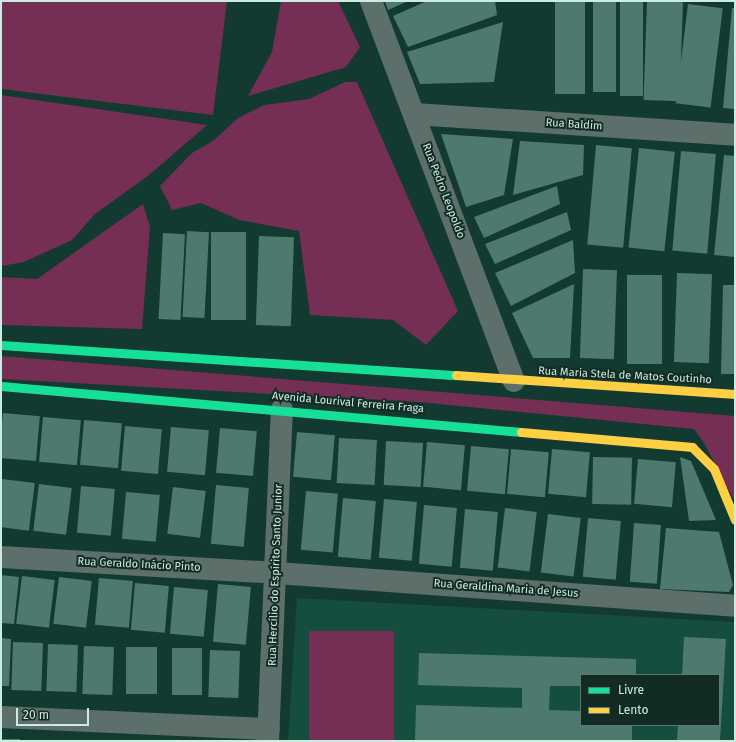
<!DOCTYPE html>
<html>
<head>
<meta charset="utf-8">
<style>
	body { margin:0 }
	#map { position:relative; width:736px; height:742px; overflow:hidden; background:#123a31; font-family:"Fira Sans",sans-serif }
	div>[style] { position:absolute }
	.built>* { inset:0; background:#154d3e }
	.green>* { inset:0; background:#752e54; transform-origin:0 0 }
	.building>* { inset:0; background:#4e796e; transform-origin:0 0 }
	.street>* { height:22px; margin:-11px; padding:0 11px; transform-origin:11px; border-radius:11px; background:#5d6f6a }
	.fast>* { height:9px; margin:-4.5px; padding:0 4.5px; transform-origin:4.5px; border-radius:4.5px; background:#16e098 }
	.slow>* { height:9px; margin:-4.5px; padding:0 4.5px; transform-origin:4.5px; border-radius:4.5px; background:#ffcf43 }
	span { translate:-50% -50%; white-space:nowrap; text-align:center; line-height:1.15; -webkit-text-stroke:4px #122c24; paint-order:stroke }
	.street-label { font-size:11px; color:#cdece1 }
	.frame { position:absolute; inset:0; border:2px solid #cdece1; pointer-events:none }
	.legend { position:absolute; left:580px; top:674px; width:140px; height:52px; box-sizing:border-box; background:#122c24; border:1px solid #5d7970; margin:0; padding:5px 7px; list-style:none; font-size:12px; color:#cdece1 }
	.legend li { display:flex; align-items:center; gap:8px; height:20px }
	.legend b { width:20px; border:1px solid #5d7970 }
	.scale { position:absolute; left:16px; top:708px; width:73px; height:18px; box-sizing:border-box; border:2px solid #cdece1; border-top:0; padding-left:5px; font-size:12px; line-height:14px; white-space:nowrap; color:#cdece1; -webkit-text-stroke:3px #122c24; paint-order:stroke }
</style>
</head>
<body>
<div id="map">
	<div class="built">
		<i style="clip-path:polygon(evenodd,297px 598px,735px 622px,735px 741px,288px 741px,297px 598px,581px 675px,719px 675px,719px 725px,581px 725px,581px 675px)"></i>
	</div>
	<div class="green">
		<i style="clip-path:polygon(1px 1px,227px 1px,213px 115px,1px 89px)"></i>
		<i style="clip-path:polygon(281px 1px,338px 1px,360px 47px,346px 67px,248px 96px,272px 52px)"></i>
		<i style="clip-path:polygon(345px 82px,357px 82px,458px 311px,426px 345px,393px 320px,310px 315px,299px 231px,239px 220px,201px 203px,172px 210px,160px 186px,192px 153px,213px 141px,238px 118px,264px 105px,309px 99px)"></i>
		<i style="clip-path:polygon(1px 95px,207px 125px,149px 175px,95px 214px,72px 240px,24px 262px,1px 266px)"></i>
		<i style="clip-path:polygon(143px 204px,150px 227px,142px 329px,1px 325px,1px 277px,37px 279px)"></i>
		<i style="clip-path:polygon(1px 356px,735px 416px,735px 502px,704px 443px,694px 429px,419px 402px,1px 379px)"></i>
		<i style="left:309px;top:631px;width:85px;height:110px"></i>
	</div>
	<div class="building">
		<i style="clip-path:polygon(385px 1px,408px 1px,388px 10px)"></i>
		<i style="clip-path:polygon(427px 1px,495px 1px,497px 15px,408px 47px,393px 16px)"></i>
		<i style="left:555px;top:1px;width:30px;height:93px"></i>
		<i style="left:593px;top:1px;width:23px;height:91px"></i>
		<i style="left:620px;top:1px;width:23px;height:95px"></i>
		<i style="left:647px;top:1px;width:36px;height:99px;rotate:2deg"></i>
		<i style="left:688px;top:4px;width:35px;height:100px;rotate:7deg"></i>
		<i style="clip-path:polygon(732px 8px,735px 8px,735px 109px,723px 108px)"></i>
		<i style="clip-path:polygon(503px 22px,494px 82px,420px 84px,407px 52px)"></i>
		<i style="clip-path:polygon(441px 134px,513px 139px,504px 195px,466px 207px)"></i>
		<i style="clip-path:polygon(520px 141px,584px 145px,583px 175px,513px 195px)"></i>
		<i style="left:596px;top:145px;width:36px;height:100px;rotate:5deg"></i>
		<i style="left:639px;top:148px;width:36px;height:100px;rotate:6deg"></i>
		<i style="left:681px;top:151px;width:35px;height:100px;rotate:5deg"></i>
		<i style="clip-path:polygon(724px 155px,735px 156px,735px 257px,714px 255px)"></i>
		<i style="clip-path:polygon(557px 186px,560px 204px,484px 238px,474px 217px)"></i>
		<i style="clip-path:polygon(567px 212px,571px 230px,495px 264px,485px 244px)"></i>
		<i style="left:187px;top:231px;width:22px;height:86px;rotate:3deg"></i>
		<i style="left:211px;top:232px;width:35px;height:88px"></i>
		<i style="left:163px;top:233px;width:22px;height:86px;rotate:3deg"></i>
		<i style="left:259px;top:236px;width:35px;height:89px;rotate:2deg"></i>
		<i style="clip-path:polygon(573px 240px,575px 273px,511px 306px,495px 273px)"></i>
		<i style="left:583px;top:269px;width:34px;height:89px;rotate:2deg"></i>
		<i style="left:677px;top:273px;width:35px;height:89px;rotate:2deg"></i>
		<i style="left:627px;top:275px;width:35px;height:89px"></i>
		<i style="clip-path:polygon(574px 284px,570px 358px,533px 358px,512px 313px)"></i>
		<i style="clip-path:polygon(723px 285px,735px 285px,735px 374px,721px 374px)"></i>
		<i style="left:3px;top:413px;width:37px;height:45px;rotate:5deg"></i>
		<i style="left:43px;top:417px;width:38px;height:45px;rotate:5deg"></i>
		<i style="left:84px;top:420px;width:38px;height:45px;rotate:5deg"></i>
		<i style="left:125px;top:426px;width:37px;height:45px;rotate:5deg"></i>
		<i style="left:171px;top:427px;width:38px;height:45px;rotate:5deg"></i>
		<i style="left:220px;top:428px;width:37px;height:45px;rotate:5deg"></i>
		<i style="left:297px;top:432px;width:38px;height:45px;rotate:5deg"></i>
		<i style="left:339px;top:438px;width:38px;height:45px;rotate:3deg"></i>
		<i style="left:386px;top:441px;width:37px;height:44px;rotate:3deg"></i>
		<i style="left:427px;top:442px;width:38px;height:45px;rotate:5deg"></i>
		<i style="left:471px;top:446px;width:38px;height:45px;rotate:5deg"></i>
		<i style="left:511px;top:449px;width:38px;height:45px;rotate:5deg"></i>
		<i style="left:552px;top:449px;width:38px;height:45px;rotate:5deg"></i>
		<i style="left:593px;top:457px;width:39px;height:47px;rotate:1deg"></i>
		<i style="clip-path:polygon(680px 457px,691px 461px,716px 520px,689px 521px)"></i>
		<i style="left:638px;top:459px;width:38px;height:45px;rotate:5deg"></i>
		<i style="left:2px;top:479px;width:33px;height:48px;rotate:7deg"></i>
		<i style="left:39px;top:484px;width:33px;height:47px;rotate:7deg"></i>
		<i style="left:216px;top:485px;width:33px;height:59px;rotate:5deg"></i>
		<i style="left:81px;top:486px;width:34px;height:47px;rotate:5deg"></i>
		<i style="left:173px;top:487px;width:33px;height:47px;rotate:7deg"></i>
		<i style="left:306px;top:491px;width:32px;height:59px;rotate:5deg"></i>
		<i style="left:126px;top:492px;width:34px;height:47px;rotate:5deg"></i>
		<i style="left:343px;top:498px;width:33px;height:59px;rotate:5deg"></i>
		<i style="left:384px;top:499px;width:33px;height:59px;rotate:5deg"></i>
		<i style="left:424px;top:505px;width:33px;height:59px;rotate:5deg"></i>
		<i style="left:505px;top:508px;width:32px;height:60px;rotate:7deg"></i>
		<i style="left:465px;top:509px;width:33px;height:59px;rotate:5deg"></i>
		<i style="left:548px;top:514px;width:33px;height:59px;rotate:7deg"></i>
		<i style="left:588px;top:518px;width:33px;height:59px;rotate:5deg"></i>
		<i style="left:634px;top:523px;width:27px;height:59px;rotate:4deg"></i>
		<i style="clip-path:polygon(666px 528px,719px 532px,733px 585px,729px 592px,660px 589px)"></i>
		<i style="clip-path:polygon(1px 575px,19px 577px,14px 624px,1px 623px)"></i>
		<i style="left:22px;top:576px;width:33px;height:48px;rotate:7deg"></i>
		<i style="left:59px;top:577px;width:33px;height:47px;rotate:7deg"></i>
		<i style="left:99px;top:578px;width:34px;height:47px;rotate:5deg"></i>
		<i style="left:135px;top:583px;width:34px;height:47px;rotate:5deg"></i>
		<i style="left:218px;top:584px;width:33px;height:58px;rotate:5deg"></i>
		<i style="left:174px;top:587px;width:34px;height:47px;rotate:5deg"></i>
		<i style="clip-path:polygon(684px 637px,726px 639px,720px 741px,677px 741px,678px 725px,719px 725px,719px 675px,682px 675px)"></i>
		<i style="clip-path:polygon(1px 638px,11px 639px,9px 686px,1px 686px)"></i>
		<i style="left:13px;top:642px;width:30px;height:48px;rotate:2deg"></i>
		<i style="left:48px;top:644px;width:30px;height:47px;rotate:2deg"></i>
		<i style="left:84px;top:646px;width:30px;height:48px;rotate:2deg"></i>
		<i style="left:126px;top:647px;width:31px;height:47px"></i>
		<i style="left:172px;top:648px;width:30px;height:47px"></i>
		<i style="left:210px;top:650px;width:30px;height:47px;rotate:2deg"></i>
		<i style="clip-path:polygon(419px 653px,636px 659px,636px 675px,581px 675px,581px 686px,550px 686px,549px 710px,581px 711px,581px 725px,632px 725px,632px 741px,415px 741px,416px 705px,522px 708px,522px 688px,418px 685px)"></i>
		<i style="left:1px;top:739px;width:19px;height:2px"></i>
	</div>
	<div class="street">
		<i style="left:371px;top:1px;width:406px;rotate:69.4deg"></i>
		<i style="left:414px;top:114px;width:322px;rotate:3.7deg"></i>
		<i style="left:1px;top:557px;width:276px;rotate:3.3deg"></i>
		<i style="left:277px;top:573px;width:459px;rotate:4.1deg"></i>
		<i style="left:1px;top:717px;width:268px;rotate:2.6deg"></i>
		<i style="left:268px;top:741px;width:332px;rotate:-87.6deg"></i>
	</div>
	<div class="fast">
		<i style="left:1px;top:345px;width:456px;rotate:3.8deg"></i>
		<i style="left:1px;top:386px;width:522px;rotate:5.06deg"></i>
	</div>
	<div class="slow">
		<i style="left:456px;top:375px;width:280px;rotate:3.9deg"></i>
		<i style="left:521px;top:432px;width:172px;rotate:5deg"></i>
		<i style="left:692px;top:447px;width:31px;rotate:45deg"></i>
		<i style="left:714px;top:469px;width:55px;rotate:67.6deg"></i>
	</div>
	<div class="street-label">
		<span style="left:574px;top:125px;rotate:4deg">Rua Baldim</span>
		<span style="left:443px;top:191px;rotate:69deg">Rua Pedro Leopoldo</span>
		<span style="left:625px;top:376px;rotate:3deg">Rua Maria Stela de Matos Coutinho</span>
		<span style="left:348px;top:403px;rotate:5deg">Avenida Lourival Ferreira Fraga</span>
		<span style="left:139px;top:565px;rotate:3deg">Rua Geraldo Inácio Pinto</span>
		<span style="left:276px;top:575px;rotate:-88deg">Rua Hercílio do Espírito Santo Junior</span>
		<span style="left:506px;top:589px;rotate:4deg">Rua Geraldina Maria de Jesus</span>
	</div>
	<div class="frame"></div>
	<ul class="legend">
	<li><b style="height:5px;background:#16e098"></b>Livre</li>
	<li><b style="height:5px;background:#ffcf43"></b>Lento</li>
	</ul>
	<div class="scale">20 m</div>
</div>
</body>
</html>
